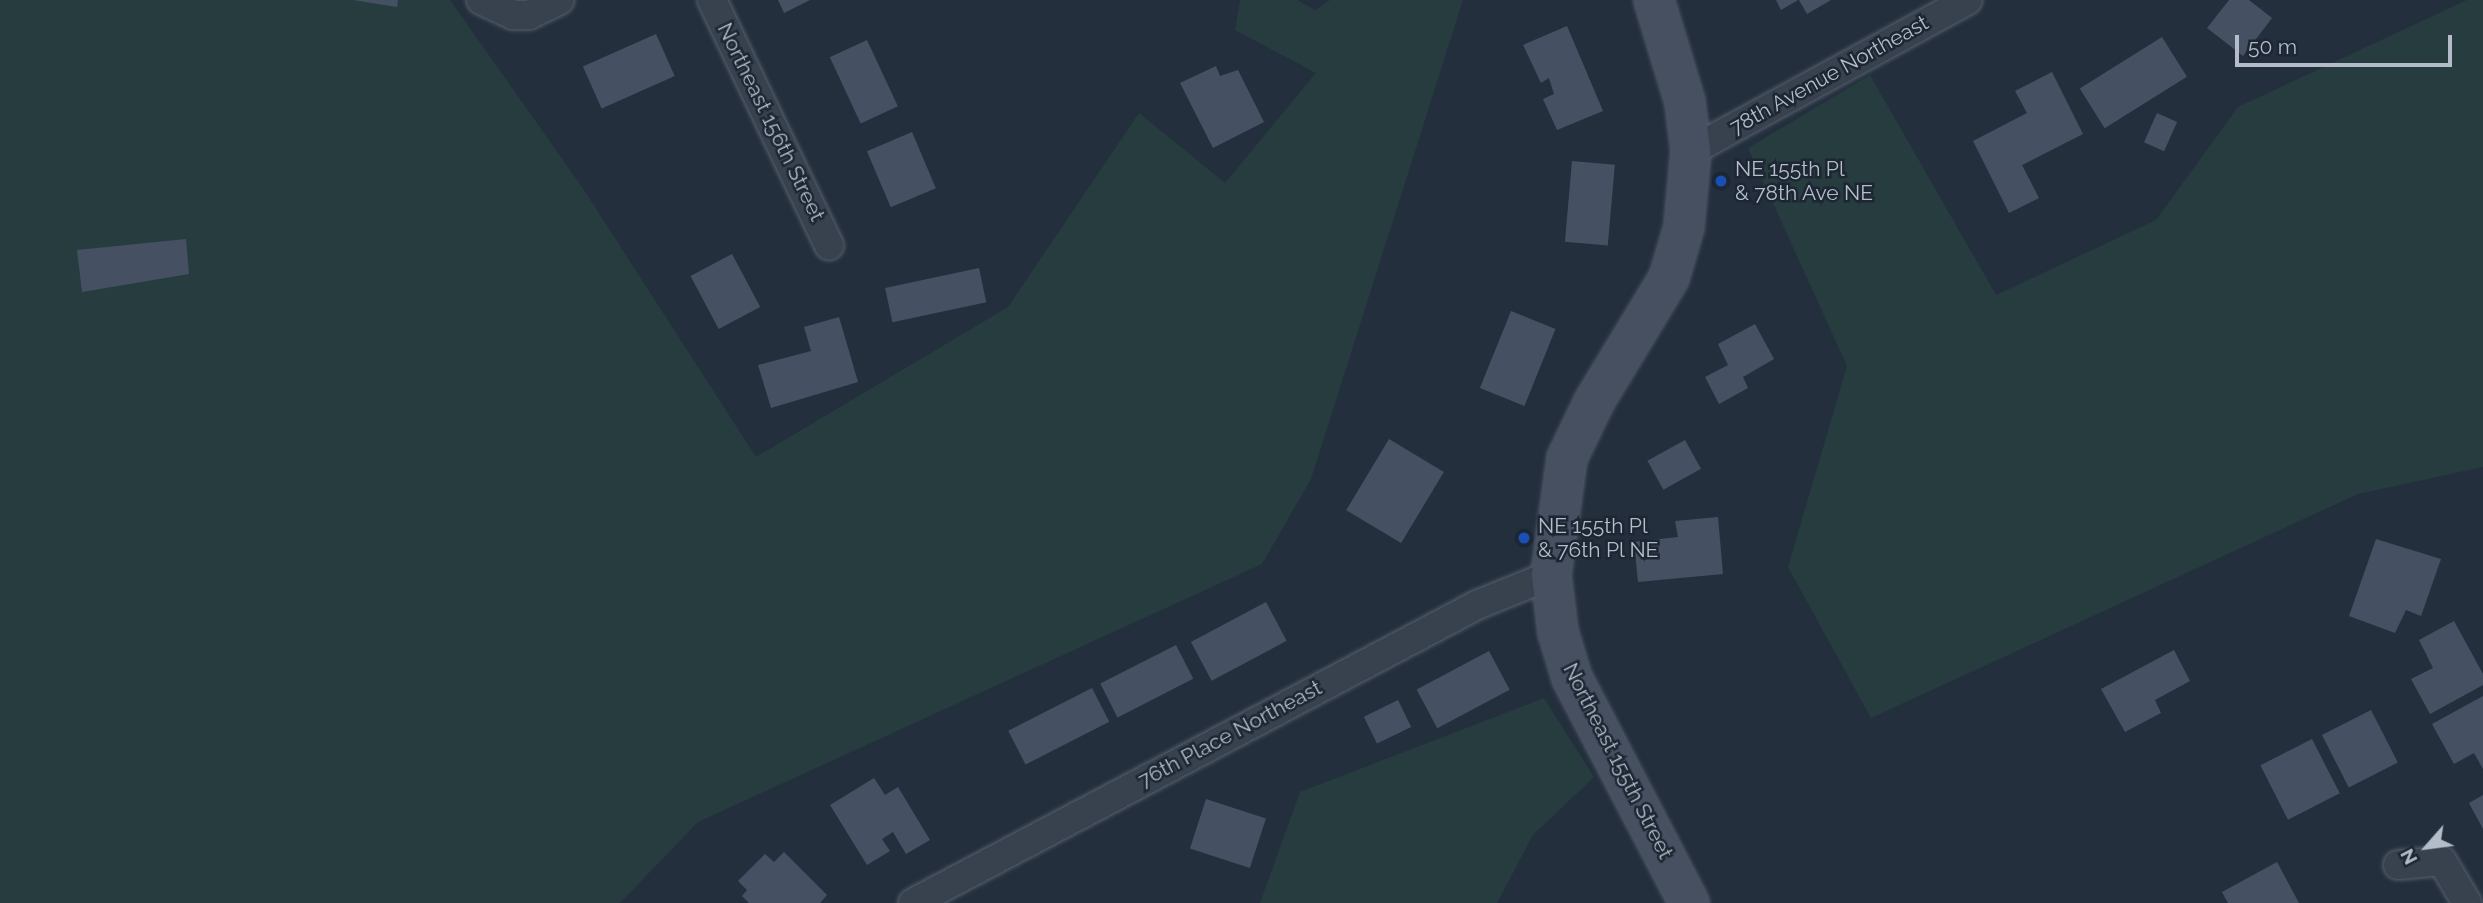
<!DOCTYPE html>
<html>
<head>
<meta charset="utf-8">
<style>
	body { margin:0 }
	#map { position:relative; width:2483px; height:903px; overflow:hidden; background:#242f3e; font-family:Raleway,sans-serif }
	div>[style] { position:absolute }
	.green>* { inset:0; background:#263c3f }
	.building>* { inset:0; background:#455162; transform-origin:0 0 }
	.roads { filter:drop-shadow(0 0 2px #565f6c) drop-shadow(0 0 2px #565f6c) }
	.street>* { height:28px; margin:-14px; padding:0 14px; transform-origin:14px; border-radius:14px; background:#38414e }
	.secondary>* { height:38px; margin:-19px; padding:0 19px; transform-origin:19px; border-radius:19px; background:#465061 }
	.dots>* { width:19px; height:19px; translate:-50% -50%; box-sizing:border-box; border:4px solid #1d2633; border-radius:50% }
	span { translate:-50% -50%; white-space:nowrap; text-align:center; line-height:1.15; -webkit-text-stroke:5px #1d2633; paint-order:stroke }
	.street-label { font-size:21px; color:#b4bcc9 }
	.poi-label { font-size:21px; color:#b4bcc9 }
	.left { translate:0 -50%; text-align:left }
	.north { position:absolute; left:2392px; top:812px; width:70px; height:70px; -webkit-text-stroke:5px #1d2633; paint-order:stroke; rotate:242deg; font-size:19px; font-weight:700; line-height:28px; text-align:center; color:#b4bcc9 }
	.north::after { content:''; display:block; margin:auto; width:24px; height:32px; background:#b4bcc9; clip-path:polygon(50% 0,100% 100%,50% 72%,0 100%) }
	.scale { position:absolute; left:2235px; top:35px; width:217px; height:32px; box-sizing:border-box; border:4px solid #b4bcc9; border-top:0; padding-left:9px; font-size:21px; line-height:24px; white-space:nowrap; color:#b4bcc9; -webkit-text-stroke:5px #1d2633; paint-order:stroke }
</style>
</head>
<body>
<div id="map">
	<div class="green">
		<i style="clip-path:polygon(0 0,450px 0,582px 187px,756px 457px,1008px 307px,1139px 113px,1225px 183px,1316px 73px,1235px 30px,1240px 0,1297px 0,1315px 10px,1330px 0,1463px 0,1311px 479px,1262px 564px,698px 822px,620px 903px,0 903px)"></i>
		<i style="clip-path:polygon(2467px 0,2483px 0,2483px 467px,2358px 494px,1871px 718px,1788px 567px,1847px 366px,1748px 148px,1870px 75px,1996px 295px,2156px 220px,2238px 107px)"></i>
		<i style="clip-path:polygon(1544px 698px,1594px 777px,1533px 835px,1497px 903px,1260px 903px,1300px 792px)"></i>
	</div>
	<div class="building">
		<i style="clip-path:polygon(353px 0,398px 0,397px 7px)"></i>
		<i style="clip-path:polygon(778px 0,810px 0,784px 13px)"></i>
		<i style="clip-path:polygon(1776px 0,1798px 0,1781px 10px)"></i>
		<i style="clip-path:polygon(1799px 0,1831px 0,1807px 14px)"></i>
		<i style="clip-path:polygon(2229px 0,2249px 0,2272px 18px,2243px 56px,2207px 28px)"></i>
		<i style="clip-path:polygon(1567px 26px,1603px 111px,1557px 130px,1543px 99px,1554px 94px,1549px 78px,1541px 83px,1523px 45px)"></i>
		<i style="left:656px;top:34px;width:46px;height:80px;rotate:66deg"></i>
		<i style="left:2162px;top:37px;width:47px;height:97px;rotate:58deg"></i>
		<i style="left:867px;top:40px;width:73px;height:41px;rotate:65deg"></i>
		<i style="clip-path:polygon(1216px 66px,1220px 76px,1238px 70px,1264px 122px,1213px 148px,1180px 83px)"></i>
		<i style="clip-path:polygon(2052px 72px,2083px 134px,2022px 165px,2039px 198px,2009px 213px,1973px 141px,2027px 113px,2015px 91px)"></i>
		<i style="left:2157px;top:113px;width:22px;height:32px;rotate:24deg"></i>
		<i style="left:912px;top:132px;width:61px;height:49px;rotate:67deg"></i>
		<i style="left:1572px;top:161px;width:43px;height:81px;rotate:5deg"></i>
		<i style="clip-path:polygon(186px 239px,189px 274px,82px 292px,77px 250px)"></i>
		<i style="left:732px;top:254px;width:60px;height:47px;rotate:62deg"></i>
		<i style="left:979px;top:268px;width:35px;height:96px;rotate:78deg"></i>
		<i style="left:1511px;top:311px;width:48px;height:83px;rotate:22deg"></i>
		<i style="clip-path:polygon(839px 317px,858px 382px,771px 408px,758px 365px,811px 351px,804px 327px)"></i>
		<i style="clip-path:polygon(1755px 324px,1774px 359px,1743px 377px,1748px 388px,1719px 404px,1705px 377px,1728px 365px,1718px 344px)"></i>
		<i style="left:1389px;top:439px;width:64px;height:83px;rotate:31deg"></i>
		<i style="left:1685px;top:440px;width:33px;height:43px;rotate:61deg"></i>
		<i style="clip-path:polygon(1718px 517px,1723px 574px,1638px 582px,1634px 542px,1678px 537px,1675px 521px)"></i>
		<i style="clip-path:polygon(2376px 539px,2441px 559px,2421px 616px,2406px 610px,2395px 633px,2349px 616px)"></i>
		<i style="left:1266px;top:602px;width:44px;height:85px;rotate:62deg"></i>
		<i style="clip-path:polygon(2454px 621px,2483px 674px,2483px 685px,2430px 714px,2411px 679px,2433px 668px,2419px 640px)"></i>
		<i style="left:1176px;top:645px;width:38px;height:85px;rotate:63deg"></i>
		<i style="clip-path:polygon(2174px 650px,2190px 681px,2155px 700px,2161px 713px,2125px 732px,2101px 689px)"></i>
		<i style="left:1489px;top:651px;width:44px;height:82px;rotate:62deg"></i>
		<i style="left:1092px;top:688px;width:38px;height:94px;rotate:63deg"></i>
		<i style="clip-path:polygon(2483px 696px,2483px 769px,2474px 753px,2454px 764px,2432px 724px)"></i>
		<i style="left:1398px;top:700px;width:30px;height:38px;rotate:64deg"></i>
		<i style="left:2371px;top:710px;width:59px;height:55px;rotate:63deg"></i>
		<i style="left:2312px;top:739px;width:61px;height:58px;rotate:63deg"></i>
		<i style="clip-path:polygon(874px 778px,885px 795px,898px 787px,930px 840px,906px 854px,893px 832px,882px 839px,890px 851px,867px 865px,830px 805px)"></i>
		<i style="clip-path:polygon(2483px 795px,2483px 829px,2469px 803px)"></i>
		<i style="left:1206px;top:799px;width:63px;height:52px;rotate:18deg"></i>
		<i style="clip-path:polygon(784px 852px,827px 895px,820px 903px,749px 903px,742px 896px,747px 890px,738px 881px,765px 854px,774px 862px)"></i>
		<i style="clip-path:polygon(2277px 862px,2299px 903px,2228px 903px,2222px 892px)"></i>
	</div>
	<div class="roads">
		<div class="street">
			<i style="left:481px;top:0;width:35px;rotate:25deg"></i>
			<i style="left:513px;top:15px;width:16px"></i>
			<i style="left:529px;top:15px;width:34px;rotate:-26deg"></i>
			<i style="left:712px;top:0;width:272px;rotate:64.5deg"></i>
			<i style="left:1691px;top:151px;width:315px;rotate:-28.6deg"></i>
			<i style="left:2398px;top:865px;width:44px;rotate:-5.2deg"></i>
			<i style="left:2442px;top:861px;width:49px;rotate:59.2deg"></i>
			<i style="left:913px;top:903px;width:638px;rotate:-27.85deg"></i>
			<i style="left:1477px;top:605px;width:80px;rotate:-22.1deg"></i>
		</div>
		<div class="secondary">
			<i style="left:1654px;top:0;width:107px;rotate:73.1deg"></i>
			<i style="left:1685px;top:102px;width:49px;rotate:83deg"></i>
			<i style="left:1691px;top:151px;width:76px;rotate:95.3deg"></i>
			<i style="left:1684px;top:227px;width:53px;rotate:106.4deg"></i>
			<i style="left:1669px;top:278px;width:145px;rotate:121.2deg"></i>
			<i style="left:1594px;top:402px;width:62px;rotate:115.7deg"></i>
			<i style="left:1567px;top:458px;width:118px;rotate:97.8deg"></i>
			<i style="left:1551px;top:575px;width:57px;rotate:83deg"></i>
			<i style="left:1558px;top:632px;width:48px;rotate:73.1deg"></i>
			<i style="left:1572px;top:678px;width:254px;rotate:62.5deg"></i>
		</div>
	</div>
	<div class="dots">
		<i style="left:1721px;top:181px;background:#1a4fb4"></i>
		<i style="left:1524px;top:538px;background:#1a4fb4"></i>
	</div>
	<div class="street-label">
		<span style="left:1829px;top:75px;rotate:-29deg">78th Avenue Northeast</span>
		<span style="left:771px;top:122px;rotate:64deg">Northeast 156th Street</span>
		<span style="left:1230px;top:734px;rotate:-28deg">76th Place Northeast</span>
		<span style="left:1618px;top:761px;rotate:63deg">Northeast 155th Street</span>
	</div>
	<div class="poi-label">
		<span class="left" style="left:1735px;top:181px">NE 155th Pl<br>&amp; 78th Ave NE</span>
		<span class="left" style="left:1538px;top:538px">NE 155th Pl<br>&amp; 76th Pl NE</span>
	</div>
	<div class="north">N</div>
	<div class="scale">50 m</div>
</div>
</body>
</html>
